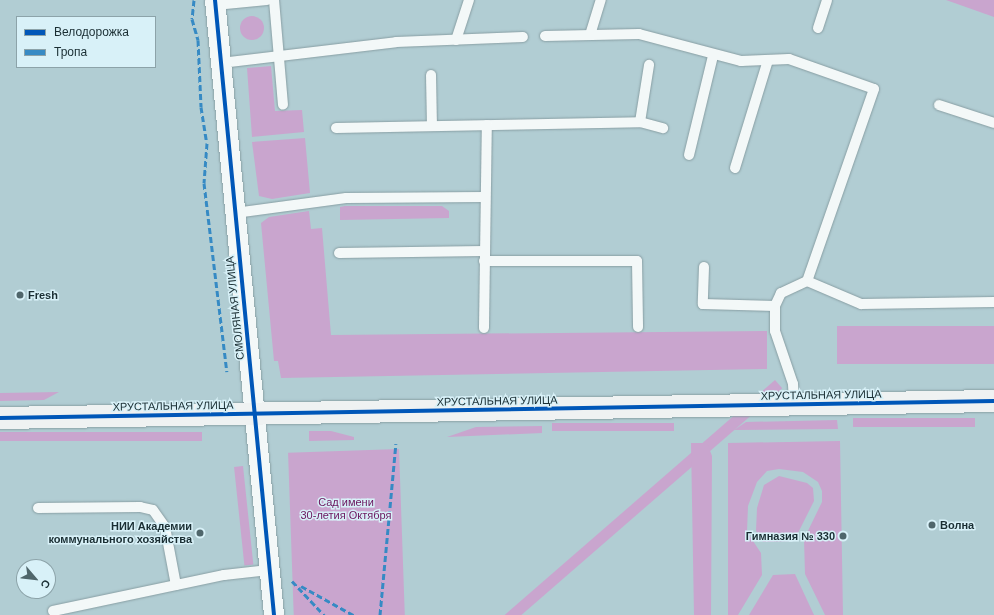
<!DOCTYPE html>
<html>
<head>
<meta charset="utf-8">
<style>
	body { margin:0 }
	#map { position:relative; width:994px; height:615px; overflow:hidden; background:#b1cdd3; font-family:Helvetica,sans-serif }
	div>[style] { position:absolute }
	.green>* { inset:0; background:#c9a5ce; transform-origin:0 0 }
	.round { border-radius:50% }
	.roads { filter:drop-shadow(0 0 1px #889ea3) drop-shadow(0 0 1px #889ea3) }
	.lane>* { height:10px; margin:-5px; padding:0 5px; transform-origin:5px; border-radius:5px; background:#f3f8f8 }
	.street>* { height:20px; margin:-10px; padding:0 10px; transform-origin:10px; border-radius:10px; background:#f3f8f8 }
	.secondary>* { height:22px; margin:-11px; padding:0 11px; transform-origin:11px; border-radius:11px; background:#eff2f2 }
	.quiet>* { height:3px; margin-top:-1.5px; transform-origin:0; background:repeating-linear-gradient(90deg,#368ac4 0 6px,transparent 0 9px) }
	.cycleway>* { height:4px; margin:-2px; padding:0 2px; transform-origin:2px; border-radius:2px; background:#0057b8 }
	.dots>* { width:11px; height:11px; translate:-50% -50%; box-sizing:border-box; border:2px solid #d8f1f8; border-radius:50% }
	span { translate:-50% -50%; white-space:nowrap; text-align:center; line-height:1.15; -webkit-text-stroke:3px #d8f1f8; paint-order:stroke }
	.poi-label { font-size:11px; color:#1a2e33; font-weight:700 }
	.left { translate:0 -50%; text-align:left }
	.right { translate:-100% -50%; text-align:right }
	.street-label { font-size:11px; color:#1a2e33 }
	.park-label { font-size:11px; color:#6a135d }
	.legend { position:absolute; left:16px; top:16px; width:140px; height:52px; box-sizing:border-box; background:#d8f1f8; border:1px solid #8ca3a9; margin:0; padding:5px 7px; list-style:none; font-size:12px; color:#1a2e33 }
	.legend li { display:flex; align-items:center; gap:8px; height:20px }
	.legend b { width:20px; border:1px solid #8ca3a9 }
	.north { position:absolute; left:16px; top:559px; width:40px; height:40px; box-sizing:border-box; background:#d8f1f8; border:1px solid #8ca3a9; border-radius:50%; rotate:118deg; font-size:11px; font-weight:700; line-height:16px; text-align:center; color:#1a2e33 }
	.north::after { content:''; display:block; margin:auto; width:14px; height:18px; background:#4f666b; clip-path:polygon(50% 0,100% 100%,50% 72%,0 100%) }
</style>
</head>
<body>
<div id="map">
	<div class="green">
		<i style="clip-path:polygon(946px 0,994px 0,994px 17px)"></i>
		<i class="round" style="left:240px;top:16px;width:24px;height:24px"></i>
		<i style="clip-path:polygon(271px 66px,275px 111px,302px 110px,304px 132px,252px 137px,247px 68px)"></i>
		<i style="clip-path:polygon(305px 138px,310px 193px,272px 199px,259px 196px,252px 142px)"></i>
		<i style="clip-path:polygon(442px 206px,449px 211px,449px 218px,340px 220px,340px 207px,345px 206px)"></i>
		<i style="clip-path:polygon(309px 211px,311px 229px,322px 228px,331px 335px,767px 331px,767px 369px,281px 378px,278px 361px,274px 361px,261px 223px,269px 217px)"></i>
		<i style="left:994px;top:326px;width:38px;height:157px;rotate:90deg"></i>
		<i style="left:775px;top:380px;width:11px;height:467px;rotate:49deg"></i>
		<i style="clip-path:polygon(59px 392px,44px 400px,0 401px,0 393px)"></i>
		<i style="left:975px;top:418px;width:9px;height:122px;rotate:90deg"></i>
		<i style="clip-path:polygon(837px 420px,838px 429px,734px 430px,746px 422px)"></i>
		<i style="left:674px;top:423px;width:8px;height:122px;rotate:90deg"></i>
		<i style="clip-path:polygon(542px 426px,542px 433px,447px 437px,476px 427px)"></i>
		<i style="clip-path:polygon(309px 431px,331px 431px,354px 437px,354px 440px,309px 441px)"></i>
		<i style="left:202px;top:432px;width:9px;height:202px;rotate:90deg"></i>
		<i style="clip-path:polygon(840px 441px,843px 615px,825px 615px,805px 574px,804px 539px,822px 502px,822px 491px,818px 482px,803px 472px,779px 469px,767px 471px,757px 482px,748px 506px,747px 532px,761px 553px,762px 575px,738px 615px,728px 615px,728px 443px)"></i>
		<i style="clip-path:polygon(691px 443px,707px 443px,712px 456px,711px 615px,694px 615px)"></i>
		<i style="left:399px;top:449px;width:166px;height:111px;rotate:88deg"></i>
		<i style="left:243px;top:466px;width:99px;height:9px;rotate:84deg"></i>
		<i style="clip-path:polygon(779px 476px,807px 483px,813px 488px,814px 501px,794px 541px,763px 542px,756px 531px,757px 508px,764px 485px)"></i>
		<i style="clip-path:polygon(795px 574px,814px 615px,749px 615px,773px 575px)"></i>
	</div>
	<div class="roads">
		<div class="lane">
			<i style="left:274px;top:0;width:105px;rotate:85.1deg"></i>
			<i style="left:215px;top:5px;width:52px;rotate:-5.5deg"></i>
			<i style="left:818px;top:28px;width:29px;rotate:-72deg"></i>
			<i style="left:590px;top:35px;width:37px;rotate:-73deg"></i>
			<i style="left:545px;top:36px;width:94px;rotate:-1.2deg"></i>
			<i style="left:639px;top:34px;width:106px;rotate:14.8deg"></i>
			<i style="left:741px;top:61px;width:48px;rotate:-2.4deg"></i>
			<i style="left:789px;top:59px;width:90px;rotate:19.4deg"></i>
			<i style="left:874px;top:89px;width:203px;rotate:109.2deg"></i>
			<i style="left:807px;top:281px;width:29px;rotate:155deg"></i>
			<i style="left:781px;top:293px;width:14px;rotate:115deg"></i>
			<i style="left:775px;top:306px;width:25px;rotate:90deg"></i>
			<i style="left:775px;top:331px;width:56px;rotate:71.2deg"></i>
			<i style="left:793px;top:384px;width:21px;rotate:87deg"></i>
			<i style="left:456px;top:40px;width:42px;rotate:-72deg"></i>
			<i style="left:221px;top:63px;width:176px;rotate:-6.8deg"></i>
			<i style="left:396px;top:42px;width:127px;rotate:-2.3deg"></i>
			<i style="left:431px;top:75px;width:51px;rotate:88.9deg"></i>
			<i style="left:939px;top:105px;width:58px;rotate:18.1deg"></i>
			<i style="left:640px;top:122px;width:58px;rotate:-81deg"></i>
			<i style="left:336px;top:128px;width:304px;rotate:-1.1deg"></i>
			<i style="left:640px;top:122px;width:24px;rotate:15deg"></i>
			<i style="left:689px;top:155px;width:102px;rotate:-76.4deg"></i>
			<i style="left:735px;top:168px;width:113px;rotate:-73deg"></i>
			<i style="left:235px;top:213px;width:112px;rotate:-7.7deg"></i>
			<i style="left:346px;top:198px;width:139px;rotate:-0.4deg"></i>
			<i style="left:339px;top:253px;width:145px;rotate:-0.8deg"></i>
			<i style="left:484px;top:261px;width:153px"></i>
			<i style="left:637px;top:261px;width:66px;rotate:89.1deg"></i>
			<i style="left:704px;top:267px;width:37px;rotate:92deg"></i>
			<i style="left:703px;top:304px;width:72px;rotate:1.6deg"></i>
			<i style="left:807px;top:281px;width:59px;rotate:23.1deg"></i>
			<i style="left:861px;top:304px;width:133px;rotate:-0.9deg"></i>
			<i style="left:484px;top:328px;width:203px;rotate:-89.2deg"></i>
			<i style="left:38px;top:508px;width:102px;rotate:-0.6deg"></i>
			<i style="left:140px;top:507px;width:13px;rotate:13deg"></i>
			<i style="left:153px;top:510px;width:21px;rotate:55deg"></i>
			<i style="left:165px;top:527px;width:59px;rotate:79.3deg"></i>
			<i style="left:53px;top:611px;width:175px;rotate:-11.9deg"></i>
			<i style="left:224px;top:575px;width:45px;rotate:-6.3deg"></i>
		</div>
		<div class="street">
			<i style="left:215px;top:0;width:618px;rotate:84.52deg"></i>
		</div>
		<div class="secondary">
			<i style="left:0;top:418px;width:994px;rotate:-0.98deg"></i>
		</div>
	</div>
	<div class="quiet">
		<i style="left:194px;top:0;width:19px;rotate:96deg"></i>
		<i style="left:192px;top:19px;width:22px;rotate:74deg"></i>
		<i style="left:198px;top:40px;width:67px;rotate:87.4deg"></i>
		<i style="left:201px;top:107px;width:36px;rotate:81deg"></i>
		<i style="left:207px;top:143px;width:40px;rotate:94.3deg"></i>
		<i style="left:204px;top:183px;width:190px;rotate:83.1deg"></i>
		<i style="left:292px;top:581px;width:47px;rotate:46.7deg"></i>
		<i style="left:301px;top:586px;width:60px;rotate:29.1deg"></i>
		<i style="left:380px;top:615px;width:172px;rotate:-84.7deg"></i>
	</div>
	<div class="cycleway">
		<i style="left:215px;top:0;width:618px;rotate:84.52deg"></i>
		<i style="left:0;top:418px;width:994px;rotate:-0.98deg"></i>
	</div>
	<div class="dots">
		<i style="left:20px;top:295px;background:#4f666b"></i>
		<i style="left:932px;top:525px;background:#4f666b"></i>
		<i style="left:200px;top:533px;background:#4f666b"></i>
		<i style="left:843px;top:536px;background:#4f666b"></i>
	</div>
	<div class="poi-label">
		<span class="left" style="left:28px;top:295px">Fresh</span>
		<span class="left" style="left:940px;top:525px">Волна</span>
		<span class="right" style="left:192px;top:533px">НИИ Академии<br>коммунального хозяйства</span>
		<span class="right" style="left:835px;top:536px">Гимназия № 330</span>
	</div>
	<div class="street-label">
		<span style="left:235px;top:308px;rotate:-96deg">СМОЛЯНАЯ УЛИЦА</span>
		<span style="left:821px;top:395px;rotate:-1deg">ХРУСТАЛЬНАЯ УЛИЦА</span>
		<span style="left:497px;top:401px;rotate:-1deg">ХРУСТАЛЬНАЯ УЛИЦА</span>
		<span style="left:173px;top:406px;rotate:-1deg">ХРУСТАЛЬНАЯ УЛИЦА</span>
	</div>
	<div class="park-label">
		<span style="left:346px;top:509px">Сад имени<br>30-летия Октября</span>
	</div>
	<ul class="legend">
	<li><b style="height:5px;background:#0057b8"></b>Велодорожка</li>
	<li><b style="height:5px;background:#368ac4"></b>Тропа</li>
	</ul>
	<div class="north">С</div>
</div>
</body>
</html>
